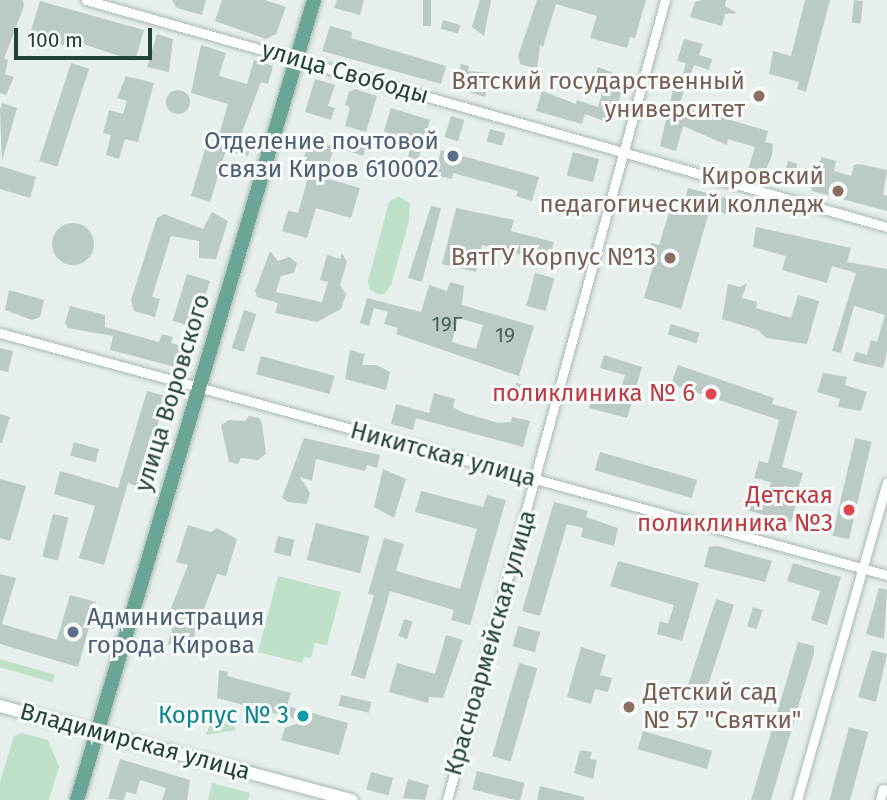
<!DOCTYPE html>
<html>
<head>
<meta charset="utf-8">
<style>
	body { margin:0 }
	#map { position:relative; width:887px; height:800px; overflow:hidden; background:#e6efeb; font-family:"Fira Sans",sans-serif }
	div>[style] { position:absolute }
	.green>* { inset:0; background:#bfe0c8; transform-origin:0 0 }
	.building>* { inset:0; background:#bbcac4; transform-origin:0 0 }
	.round { border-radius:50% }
	.roads { filter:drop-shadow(0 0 2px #a8b8b2) drop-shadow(0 0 2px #a8b8b2) }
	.street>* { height:9px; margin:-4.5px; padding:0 4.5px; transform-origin:4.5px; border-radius:4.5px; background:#fff }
	.secondary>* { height:12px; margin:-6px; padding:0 6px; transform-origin:6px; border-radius:6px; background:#fff }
	.primary>* { height:14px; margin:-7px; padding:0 7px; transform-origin:7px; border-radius:7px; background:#6aa596 }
	.dots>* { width:19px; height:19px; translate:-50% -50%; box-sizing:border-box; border:4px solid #f7fbf9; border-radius:50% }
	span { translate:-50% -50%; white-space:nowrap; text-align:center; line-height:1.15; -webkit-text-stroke:6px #f7fbf9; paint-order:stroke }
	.number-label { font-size:21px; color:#4a645c }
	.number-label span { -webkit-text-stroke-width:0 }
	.street-label { font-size:24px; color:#24423a }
	.education-label { font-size:24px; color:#785e54 }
	.right { translate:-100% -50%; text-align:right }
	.left { translate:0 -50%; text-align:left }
	.service-label { font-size:24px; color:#4e5e75 }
	.health-label { font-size:24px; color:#be3a42 }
	.culture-label { font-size:24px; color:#0d838f }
	.scale { position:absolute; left:14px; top:28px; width:138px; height:32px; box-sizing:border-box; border:4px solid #24423a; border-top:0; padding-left:9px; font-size:21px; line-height:24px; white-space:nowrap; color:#24423a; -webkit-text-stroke:5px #f7fbf9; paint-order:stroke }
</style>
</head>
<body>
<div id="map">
	<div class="green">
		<i style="clip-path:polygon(398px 196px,410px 203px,409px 221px,391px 285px,385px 294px,378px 294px,370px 290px,368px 281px,389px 202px)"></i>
		<i style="clip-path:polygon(278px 576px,341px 592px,327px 645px,315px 643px,311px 658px,304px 657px,302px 663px,258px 652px)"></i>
		<i style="left:0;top:659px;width:57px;height:8px;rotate:16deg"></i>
		<i style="clip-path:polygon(219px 719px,233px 724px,236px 730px,206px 735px,211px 722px)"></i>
		<i style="clip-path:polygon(22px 733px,48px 740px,59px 767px,49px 800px,0 800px,0 782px,14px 736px)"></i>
		<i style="clip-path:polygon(212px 783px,250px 793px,248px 800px,208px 800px)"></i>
	</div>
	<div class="building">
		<i style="clip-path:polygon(0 0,23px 0,24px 6px,4px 59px,8px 60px,5px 74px,14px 77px,6px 95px,0 93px)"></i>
		<i style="clip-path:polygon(172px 0,206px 0,202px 15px,177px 8px)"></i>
		<i style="clip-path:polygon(222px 0,265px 0,286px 7px,276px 34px,266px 39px,215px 21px)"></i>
		<i style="clip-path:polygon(337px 0,364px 0,360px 15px,334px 8px)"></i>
		<i style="left:423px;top:0;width:8px;height:26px"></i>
		<i style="clip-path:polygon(480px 0,491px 0,484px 36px,472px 27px)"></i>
		<i style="clip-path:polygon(537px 0,646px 0,635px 38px,630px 37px,627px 48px,590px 38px,597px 16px,556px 4px,543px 47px,540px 45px,537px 69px,520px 64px,518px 56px)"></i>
		<i style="clip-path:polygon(702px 0,726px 0,725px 6px,737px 13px,725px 14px,722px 26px,690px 17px,695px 2px)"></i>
		<i style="clip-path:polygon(805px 0,830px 0,806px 92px,797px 89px,799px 82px,769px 74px,773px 51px,791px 56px)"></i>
		<i style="left:854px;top:0;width:9px;height:23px;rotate:6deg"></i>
		<i style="clip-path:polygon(40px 1px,144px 30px,135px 61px,77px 42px,75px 48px,29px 37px)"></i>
		<i style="left:443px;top:20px;width:18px;height:9px;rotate:16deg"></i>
		<i style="clip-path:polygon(330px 26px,352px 32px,351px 38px,446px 66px,441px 84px,322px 51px)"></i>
		<i style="clip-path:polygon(157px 34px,173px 39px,169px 72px,147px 67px)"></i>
		<i style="clip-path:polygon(684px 39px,703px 44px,699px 55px,712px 59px,709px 70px,694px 65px,679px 105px,768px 131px,765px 142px,773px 144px,772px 155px,764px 175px,748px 170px,755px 147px,728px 139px,727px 145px,683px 126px,676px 151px,660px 146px,675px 81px,680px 83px,686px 63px,677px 61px)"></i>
		<i style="clip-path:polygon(201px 45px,226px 53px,219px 76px,247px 84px,254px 60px,273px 66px,268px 84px,261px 82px,241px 135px,253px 138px,248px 156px,226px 150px,210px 202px,191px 196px,205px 149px,214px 152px,228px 104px,191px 93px)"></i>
		<i style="left:71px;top:63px;width:19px;height:103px;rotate:18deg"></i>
		<i style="clip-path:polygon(461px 64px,469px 66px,468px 71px,492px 73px,485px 97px,455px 88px)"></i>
		<i style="clip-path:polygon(598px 67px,626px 78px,612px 124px,585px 114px,582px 124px,536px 111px,542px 91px,576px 104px,577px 100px,598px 107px,603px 90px,592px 87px)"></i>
		<i style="clip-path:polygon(126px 76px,154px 83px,138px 142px,125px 139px,119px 159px,106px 155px,111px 135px,103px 133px,109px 110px,123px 114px,127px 101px,117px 98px)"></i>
		<i style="clip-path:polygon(315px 79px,335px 85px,328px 106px,335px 108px,331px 120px,305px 112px)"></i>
		<i style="clip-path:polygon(355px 89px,377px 96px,366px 132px,345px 126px,350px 107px,345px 105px,349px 92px)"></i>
		<i class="round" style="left:166px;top:90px;width:24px;height:24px"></i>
		<i style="clip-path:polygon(2px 103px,17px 108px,2px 161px,0 110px)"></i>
		<i style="clip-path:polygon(391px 108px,430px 120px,418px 160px,408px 157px,411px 145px,384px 131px)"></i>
		<i style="left:451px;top:116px;width:14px;height:22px;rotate:17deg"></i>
		<i style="left:490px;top:129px;width:16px;height:13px;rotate:15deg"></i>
		<i style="clip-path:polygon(309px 139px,334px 147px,325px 178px,360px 188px,351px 218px,316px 208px,307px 238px,282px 231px,288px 211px,298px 213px,312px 164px,303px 161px)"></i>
		<i style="left:345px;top:140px;width:22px;height:10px;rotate:16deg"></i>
		<i style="clip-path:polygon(441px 150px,539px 177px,532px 201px,516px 196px,518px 191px,453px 173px,452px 179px,435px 175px)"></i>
		<i style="left:573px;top:152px;width:27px;height:24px;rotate:15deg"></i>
		<i style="clip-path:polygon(822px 157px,836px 161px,834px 171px,851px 176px,854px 165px,859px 164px,887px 170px,883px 195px,887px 196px,887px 211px,812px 191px,811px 176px)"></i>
		<i style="left:788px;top:161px;width:10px;height:21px;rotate:17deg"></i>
		<i style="clip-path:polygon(0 166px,36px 177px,30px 198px,0 189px)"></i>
		<i style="clip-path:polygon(688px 188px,730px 199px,726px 214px,710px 209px,681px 309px,644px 298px,654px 263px,646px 260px,644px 250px,652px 243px,659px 245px,670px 209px,681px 212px)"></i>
		<i style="left:573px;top:200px;width:13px;height:15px;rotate:13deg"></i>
		<i style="clip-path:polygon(431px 206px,441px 208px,422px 282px,408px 278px)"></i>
		<i style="clip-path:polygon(456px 208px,514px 220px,511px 231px,554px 242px,549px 262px,482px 245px,476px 272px,442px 264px)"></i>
		<i style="clip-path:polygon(212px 212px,228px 221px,216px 259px,199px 258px,199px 241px,171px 236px,152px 297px,160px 299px,155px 317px,134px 311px,131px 300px,157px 218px,164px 214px,203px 229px)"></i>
		<i class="round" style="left:52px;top:223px;width:42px;height:42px"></i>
		<i style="clip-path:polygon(756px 227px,851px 248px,847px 262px,887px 269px,887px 353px,883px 368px,853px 361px,856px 352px,867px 355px,871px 340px,877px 342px,885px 315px,854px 306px,841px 353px,832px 351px,856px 273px,832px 266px,827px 283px,782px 270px,786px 256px,753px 247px)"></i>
		<i style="clip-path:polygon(270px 251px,278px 261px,289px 257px,297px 263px,294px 273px,281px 276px,276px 292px,322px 302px,328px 282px,320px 280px,327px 255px,340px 259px,342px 253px,347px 262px,340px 285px,346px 294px,341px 309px,317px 322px,275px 313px,278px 303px,257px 297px,255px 291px)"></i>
		<i style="left:535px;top:273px;width:20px;height:34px;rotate:15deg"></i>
		<i style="left:187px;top:274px;width:24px;height:49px;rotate:17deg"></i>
		<i style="clip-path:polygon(evenodd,450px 282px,464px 286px,462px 305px,534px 326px,519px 376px,396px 334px,398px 328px,384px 324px,388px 312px,374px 308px,369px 326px,360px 323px,367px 298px,421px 312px,429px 285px,447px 291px,450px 282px,458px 318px,483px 325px,476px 349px,452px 342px,458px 318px)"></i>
		<i style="clip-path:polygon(747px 283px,742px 298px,757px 302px,756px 308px,791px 318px,798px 295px,819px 301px,807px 344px,766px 338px,758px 330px,722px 319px,728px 284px,740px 287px)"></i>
		<i style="clip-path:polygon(9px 290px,44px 300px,40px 317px,32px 320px,5px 310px)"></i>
		<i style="clip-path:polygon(70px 306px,105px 315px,105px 327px,159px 342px,162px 334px,173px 337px,171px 343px,188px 348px,183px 369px,110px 350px,113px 336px,68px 328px,65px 323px)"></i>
		<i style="left:244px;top:310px;width:13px;height:40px;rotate:18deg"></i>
		<i style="left:671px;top:324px;width:30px;height:11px;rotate:17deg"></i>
		<i style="clip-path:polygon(0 348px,13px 351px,8px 372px,0 370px)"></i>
		<i style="clip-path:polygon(350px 350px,365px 354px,362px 365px,377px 365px,390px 372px,386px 390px,345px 379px)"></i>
		<i style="clip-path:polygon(604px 355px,642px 367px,627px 418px,589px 408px,592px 395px,617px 402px,625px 375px,600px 368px)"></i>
		<i style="left:261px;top:356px;width:76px;height:19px;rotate:15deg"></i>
		<i style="clip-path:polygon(678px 365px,774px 398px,772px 404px,797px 411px,782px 467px,803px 473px,798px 489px,784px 486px,780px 500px,796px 505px,791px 522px,746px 510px,750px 493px,767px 497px,771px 482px,754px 478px,759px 461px,768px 463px,779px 420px,671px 384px)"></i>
		<i style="clip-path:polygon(823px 373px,847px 377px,845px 385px,867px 392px,861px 411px,838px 407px,840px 399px,817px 392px)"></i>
		<i style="left:516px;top:383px;width:16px;height:18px;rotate:14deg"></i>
		<i style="clip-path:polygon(147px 391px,166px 396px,139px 487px,128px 483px,104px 565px,79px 558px,95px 506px,54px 494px,60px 471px,118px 488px)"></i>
		<i style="clip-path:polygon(434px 393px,455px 399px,453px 407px,461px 412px,499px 423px,511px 422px,512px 417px,530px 421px,523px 447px,416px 418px,413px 430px,391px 424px,396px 404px,429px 413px)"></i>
		<i style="clip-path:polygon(0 414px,10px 417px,2px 443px,0 443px)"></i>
		<i style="clip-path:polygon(249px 416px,259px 418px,262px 424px,266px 454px,258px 460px,241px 458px,238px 464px,229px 462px,221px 425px,229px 420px,245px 421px)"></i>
		<i style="clip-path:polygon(304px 438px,380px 455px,377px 468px,367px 465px,365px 471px,316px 459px,312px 481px,300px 477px,310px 493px,307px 504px,288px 502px,282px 498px)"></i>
		<i style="left:855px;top:438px;width:17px;height:100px;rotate:13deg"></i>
		<i style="left:74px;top:442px;width:26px;height:14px;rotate:16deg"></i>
		<i style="left:600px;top:452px;width:101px;height:19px;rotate:16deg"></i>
		<i style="clip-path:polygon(383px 469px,406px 479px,394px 518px,374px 507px)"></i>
		<i style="clip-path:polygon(0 479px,26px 486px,10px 541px,0 538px)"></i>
		<i style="clip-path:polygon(421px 491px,483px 507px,487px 495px,506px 500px,470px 625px,451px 620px,454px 610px,390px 591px,365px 679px,351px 675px,374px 595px,368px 594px,384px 538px,404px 544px,396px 571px,460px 589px,477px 529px,415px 512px)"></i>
		<i style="clip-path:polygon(554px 502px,588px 511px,586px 517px,618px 528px,614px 546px,581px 537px,583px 528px,567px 524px,540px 616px,522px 611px)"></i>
		<i style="left:53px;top:514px;width:16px;height:44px;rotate:14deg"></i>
		<i style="left:316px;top:523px;width:55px;height:38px;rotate:14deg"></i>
		<i style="clip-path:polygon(188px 525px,211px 532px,217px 528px,237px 539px,226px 576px,217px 574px,189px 650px,168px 644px,172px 630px,168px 616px,188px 565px,176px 562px)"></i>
		<i style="left:278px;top:536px;width:17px;height:17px;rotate:13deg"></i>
		<i style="clip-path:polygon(717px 546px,772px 561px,765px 582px,704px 567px,709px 547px)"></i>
		<i style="clip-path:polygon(618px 561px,699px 583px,682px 641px,657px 634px,660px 621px,668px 624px,674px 605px,610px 586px)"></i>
		<i style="clip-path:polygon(793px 563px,841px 577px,827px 625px,811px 620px,820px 591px,787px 581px)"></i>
		<i style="clip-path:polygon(0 574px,16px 578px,2px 624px,57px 640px,70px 595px,96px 602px,78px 667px,0 644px)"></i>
		<i style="clip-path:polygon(879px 588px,887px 590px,884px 639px,866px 634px)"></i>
		<i style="left:716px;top:599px;width:19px;height:96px;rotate:18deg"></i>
		<i style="left:753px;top:607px;width:10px;height:20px;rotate:17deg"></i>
		<i style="left:404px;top:619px;width:9px;height:18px;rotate:18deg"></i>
		<i style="left:518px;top:626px;width:23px;height:21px;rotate:15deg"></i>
		<i style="clip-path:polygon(446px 635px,463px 640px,443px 698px,429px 697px,428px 703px,389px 692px,397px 663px,435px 674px)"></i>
		<i style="clip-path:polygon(798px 642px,814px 646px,814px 653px,796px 714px,771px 800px,751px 800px)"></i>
		<i style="clip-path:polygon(581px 647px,606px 655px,600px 675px,612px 678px,608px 692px,595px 689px,591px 704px,567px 697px)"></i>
		<i style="clip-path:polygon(872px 650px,887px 654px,876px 702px,858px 697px)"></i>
		<i style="left:519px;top:663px;width:19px;height:97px;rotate:16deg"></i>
		<i style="clip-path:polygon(219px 670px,228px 672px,227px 676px,291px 693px,287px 706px,348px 723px,339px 755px,281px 740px,285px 728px,304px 721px,217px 698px)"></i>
		<i style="left:341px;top:695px;width:31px;height:11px;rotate:13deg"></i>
		<i style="left:849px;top:727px;width:20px;height:76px;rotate:15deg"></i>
		<i style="left:643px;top:731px;width:72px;height:19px;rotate:16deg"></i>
		<i style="clip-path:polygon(580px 750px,592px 752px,590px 759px,597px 760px,593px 779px,574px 773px)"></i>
		<i style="clip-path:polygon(120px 759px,190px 780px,187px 800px,162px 800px,166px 788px,140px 780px,136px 794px,126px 792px,124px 800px,108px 799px)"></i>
		<i style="left:477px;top:771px;width:49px;height:19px;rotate:14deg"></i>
		<i style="left:371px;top:772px;width:23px;height:18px;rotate:15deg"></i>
		<i style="clip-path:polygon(408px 779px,429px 785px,425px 800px,403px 798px)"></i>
		<i style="clip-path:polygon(540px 786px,584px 797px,584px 800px,537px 800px)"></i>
	</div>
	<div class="roads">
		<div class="street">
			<i style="left:86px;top:0;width:833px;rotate:15.82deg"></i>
			<i style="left:0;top:333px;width:919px;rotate:15.26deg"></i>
			<i style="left:447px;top:800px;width:829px;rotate:-74.76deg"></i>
			<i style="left:797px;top:800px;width:330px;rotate:-74.2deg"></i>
			<i style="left:880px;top:800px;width:11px;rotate:-75deg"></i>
			<i style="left:883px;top:789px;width:4px;rotate:14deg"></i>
		</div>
		<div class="secondary">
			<i style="left:0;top:706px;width:364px;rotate:15deg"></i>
		</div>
		<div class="primary">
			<i style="left:77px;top:800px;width:834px;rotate:-73.5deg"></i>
		</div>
	</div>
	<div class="dots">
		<i style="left:759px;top:96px;background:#8d6e63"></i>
		<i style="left:453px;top:156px;background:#5c6f8a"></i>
		<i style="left:838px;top:191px;background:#8d6e63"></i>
		<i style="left:670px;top:258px;background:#8d6e63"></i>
		<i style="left:711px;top:394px;background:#e0444e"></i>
		<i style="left:849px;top:510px;background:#e0444e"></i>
		<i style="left:73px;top:632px;background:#5c6f8a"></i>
		<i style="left:629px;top:707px;background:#8d6e63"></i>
		<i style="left:303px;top:716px;background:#0f9aa8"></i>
	</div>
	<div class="number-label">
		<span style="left:447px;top:324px">19Г</span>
		<span style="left:505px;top:335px">19</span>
	</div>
	<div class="street-label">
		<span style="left:345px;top:73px;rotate:16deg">улица Свободы</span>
		<span style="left:173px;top:393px;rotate:-73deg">улица Воровского</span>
		<span style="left:443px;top:455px;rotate:15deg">Никитская улица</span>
		<span style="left:491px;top:643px;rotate:-74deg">Красноармейская улица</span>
		<span style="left:135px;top:742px;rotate:15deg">Владимирская улица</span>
	</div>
	<div class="education-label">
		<span class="right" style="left:745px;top:96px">Вятский государственный<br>университет</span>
		<span class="right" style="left:824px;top:191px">Кировский<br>педагогический колледж</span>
		<span class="right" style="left:656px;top:258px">ВятГУ Корпус №13</span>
		<span class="left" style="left:643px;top:707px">Детский сад<br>№ 57 "Святки"</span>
	</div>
	<div class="service-label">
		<span class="right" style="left:439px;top:156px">Отделение почтовой<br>связи Киров 610002</span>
		<span class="left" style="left:87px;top:632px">Администрация<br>города Кирова</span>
	</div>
	<div class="health-label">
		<span class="right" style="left:695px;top:394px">поликлиника № 6</span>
		<span class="right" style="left:833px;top:510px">Детская<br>поликлиника №3</span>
	</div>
	<div class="culture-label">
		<span class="right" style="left:289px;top:716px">Корпус № 3</span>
	</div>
	<div class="scale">100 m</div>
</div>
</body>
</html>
